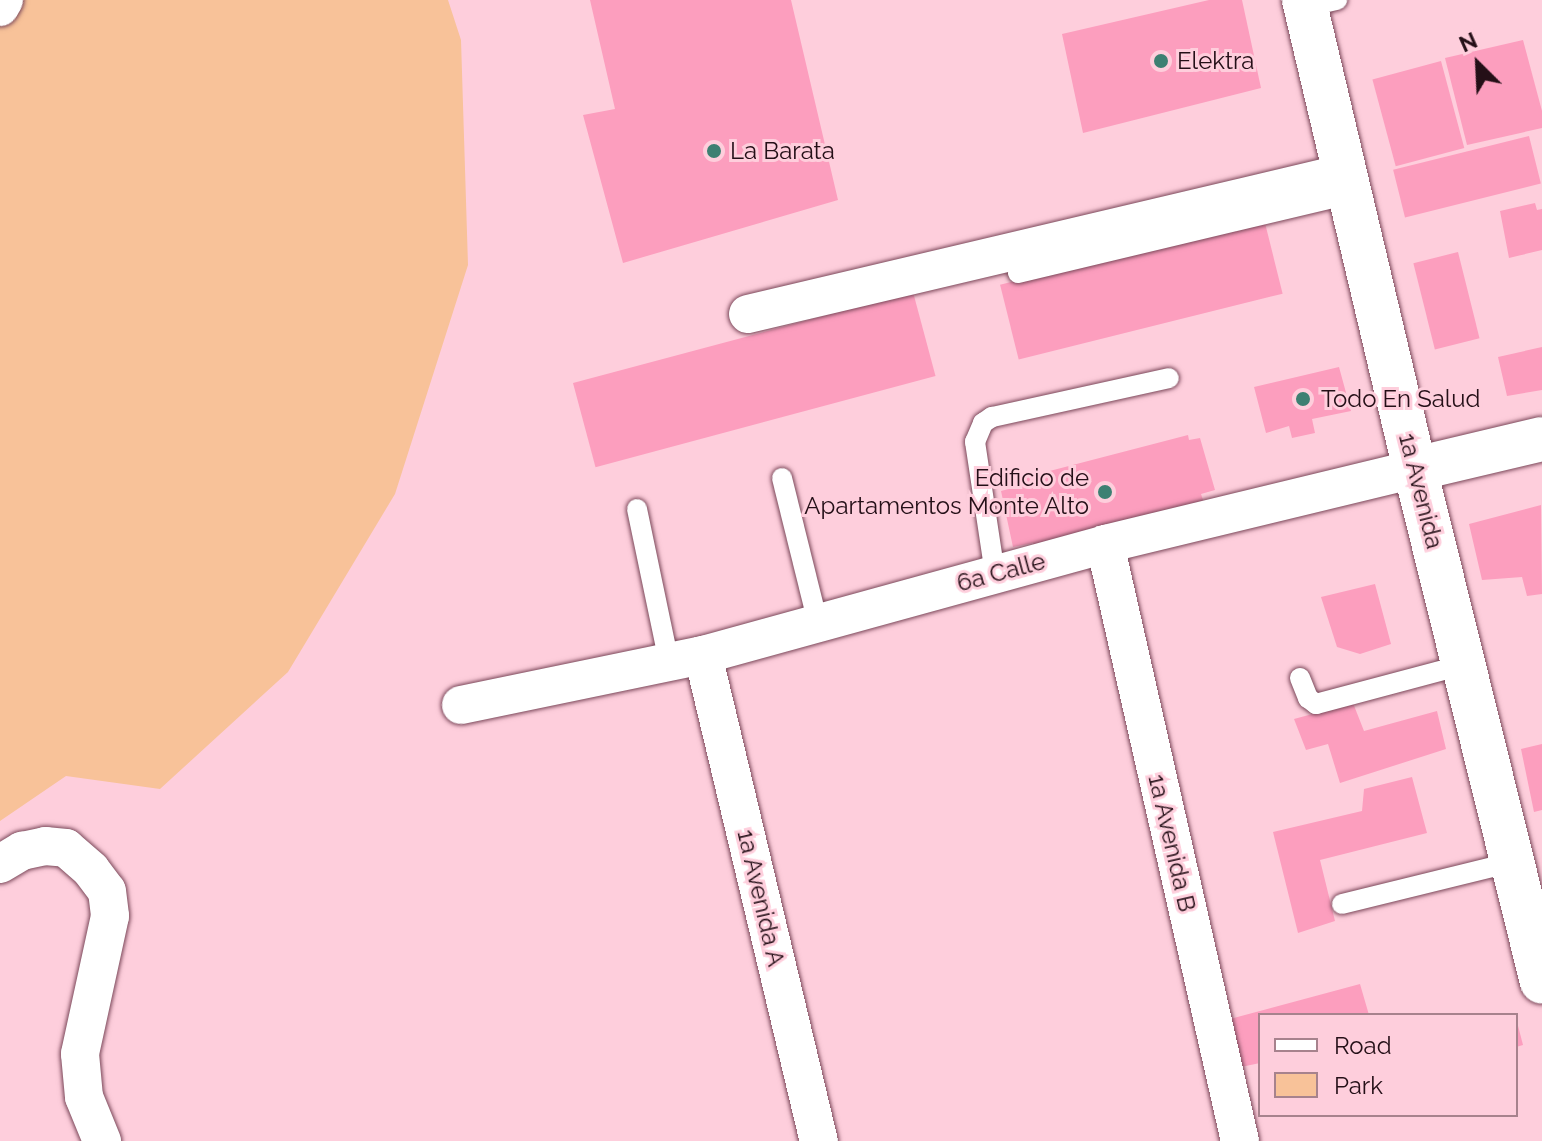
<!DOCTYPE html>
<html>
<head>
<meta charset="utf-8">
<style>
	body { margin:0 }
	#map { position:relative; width:1542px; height:1141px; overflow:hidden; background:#fecedc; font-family:Raleway,sans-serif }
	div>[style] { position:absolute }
	.green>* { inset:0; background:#f8c299 }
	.building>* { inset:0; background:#fc9ebe; transform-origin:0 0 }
	.roads { filter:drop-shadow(0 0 2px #7b485a) drop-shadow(0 0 2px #7b485a) }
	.lane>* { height:20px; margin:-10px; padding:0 10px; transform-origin:10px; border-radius:10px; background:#fff }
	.street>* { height:38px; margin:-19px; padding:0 19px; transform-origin:19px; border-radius:19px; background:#fff }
	.secondary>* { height:44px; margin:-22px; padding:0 22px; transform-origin:22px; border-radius:22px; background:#fff }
	.primary>* { height:44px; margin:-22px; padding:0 22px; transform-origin:22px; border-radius:22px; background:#fff }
	.dots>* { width:22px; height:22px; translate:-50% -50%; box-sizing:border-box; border:4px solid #fecedc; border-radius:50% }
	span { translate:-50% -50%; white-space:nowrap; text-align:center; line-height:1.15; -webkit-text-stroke:6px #fecedc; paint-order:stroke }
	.poi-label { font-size:24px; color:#240f17 }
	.left { translate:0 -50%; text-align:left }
	.right { translate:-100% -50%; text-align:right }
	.street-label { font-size:24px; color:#240f17 }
	.legend { position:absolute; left:1258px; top:1013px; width:260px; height:104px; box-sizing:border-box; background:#fecedc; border:2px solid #a7828d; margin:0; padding:10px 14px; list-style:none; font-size:24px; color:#240f17 }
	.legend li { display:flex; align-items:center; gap:16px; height:40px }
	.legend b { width:40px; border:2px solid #a7828d }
	.north { position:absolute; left:1438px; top:24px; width:80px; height:80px; -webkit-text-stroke:6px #fecedc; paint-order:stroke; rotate:336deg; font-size:22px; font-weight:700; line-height:32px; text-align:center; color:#240f17 }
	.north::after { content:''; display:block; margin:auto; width:28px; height:36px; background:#240f17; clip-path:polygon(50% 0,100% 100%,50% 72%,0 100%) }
</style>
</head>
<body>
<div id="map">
	<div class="green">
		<i style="clip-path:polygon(0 0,448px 0,461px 40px,468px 265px,395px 494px,288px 672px,160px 789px,66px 776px,0 821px)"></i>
	</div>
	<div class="building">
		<i style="clip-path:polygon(590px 0,791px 0,838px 200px,623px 263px,583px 115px,615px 109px)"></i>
		<i style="clip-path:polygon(1209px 0,1242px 0,1261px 88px,1083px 133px,1062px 34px)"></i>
		<i style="clip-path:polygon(1523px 40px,1542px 111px,1542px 128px,1467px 145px,1445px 58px)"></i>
		<i style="left:1441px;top:61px;width:90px;height:71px;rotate:75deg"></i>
		<i style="left:1529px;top:136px;width:49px;height:140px;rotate:76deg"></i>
		<i style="clip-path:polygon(1535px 203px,1537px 210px,1542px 209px,1542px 250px,1509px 258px,1500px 211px)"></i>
		<i style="left:1264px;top:219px;width:77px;height:272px;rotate:76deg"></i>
		<i style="left:1458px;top:252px;width:89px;height:46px;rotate:76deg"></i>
		<i style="left:913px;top:292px;width:87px;height:352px;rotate:75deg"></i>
		<i style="clip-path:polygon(1542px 347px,1542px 390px,1507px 396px,1498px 357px)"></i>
		<i style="clip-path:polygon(1339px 367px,1351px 411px,1312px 419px,1315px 433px,1292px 438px,1289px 426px,1266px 433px,1254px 387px)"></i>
		<i style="clip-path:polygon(1188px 435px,1189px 440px,1200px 438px,1215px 490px,1201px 494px,1204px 503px,1035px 550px,1033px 543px,1013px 547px,1001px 491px,1016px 487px,1015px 480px)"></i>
		<i style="clip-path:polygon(1541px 505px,1542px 594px,1527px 596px,1522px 577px,1482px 580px,1469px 524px)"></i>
		<i style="clip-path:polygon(1375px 584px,1391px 644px,1360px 654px,1337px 647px,1321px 597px)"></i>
		<i style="clip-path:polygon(1353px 703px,1364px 731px,1437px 711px,1446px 749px,1340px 783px,1328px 744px,1306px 750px,1294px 719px)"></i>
		<i style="clip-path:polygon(1542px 744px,1542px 810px,1534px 812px,1521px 749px)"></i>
		<i style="clip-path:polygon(1412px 777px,1427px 833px,1320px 860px,1335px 921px,1298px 933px,1273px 832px,1362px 811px,1364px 789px)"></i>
		<i style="clip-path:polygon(1360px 984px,1369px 1015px,1260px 1015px,1260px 1063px,1241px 1067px,1230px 1019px)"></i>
		<i style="clip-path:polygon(1516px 1018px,1523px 1045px,1516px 1047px)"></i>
	</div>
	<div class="roads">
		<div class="lane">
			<i style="left:1306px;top:7px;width:32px;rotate:-13deg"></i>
			<i style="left:1018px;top:273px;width:341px;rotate:-13.4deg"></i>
			<i style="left:782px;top:478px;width:149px;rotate:76.1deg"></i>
			<i style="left:637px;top:509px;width:156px;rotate:78.2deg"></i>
			<i style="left:995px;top:574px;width:134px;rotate:-98.6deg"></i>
			<i style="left:975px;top:442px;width:21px;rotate:-67deg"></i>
			<i style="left:983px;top:423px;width:11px;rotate:-34deg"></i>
			<i style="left:992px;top:417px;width:181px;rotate:-12.4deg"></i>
			<i style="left:1300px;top:678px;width:22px;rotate:68deg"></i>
			<i style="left:1308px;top:698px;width:10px;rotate:37deg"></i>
			<i style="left:1316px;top:704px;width:152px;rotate:-14.9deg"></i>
			<i style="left:1342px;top:904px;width:176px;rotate:-13.8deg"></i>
		</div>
		<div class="street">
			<i style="left:0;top:7px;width:8px;rotate:-60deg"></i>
			<i style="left:748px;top:314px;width:613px;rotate:-13.29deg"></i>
			<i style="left:1105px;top:544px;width:612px;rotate:77.26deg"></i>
			<i style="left:703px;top:655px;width:500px;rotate:76.6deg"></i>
			<i style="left:461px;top:705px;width:247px;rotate:-11.7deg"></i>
			<i style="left:703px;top:655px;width:417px;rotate:-15.4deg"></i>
			<i style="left:1105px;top:544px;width:319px;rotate:-13.6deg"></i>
			<i style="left:0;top:864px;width:26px;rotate:-31deg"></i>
			<i style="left:22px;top:851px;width:24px;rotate:-12deg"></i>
			<i style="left:45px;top:846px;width:21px;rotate:5deg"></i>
			<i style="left:66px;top:848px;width:33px;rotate:41deg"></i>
			<i style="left:91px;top:870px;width:26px;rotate:53deg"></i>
			<i style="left:107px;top:891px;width:25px;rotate:83deg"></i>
			<i style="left:110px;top:916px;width:141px;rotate:102.3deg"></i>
			<i style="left:80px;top:1054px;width:43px;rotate:84.7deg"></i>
			<i style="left:84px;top:1097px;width:48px;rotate:67.8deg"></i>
		</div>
		<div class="secondary">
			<i style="left:1415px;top:469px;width:130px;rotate:-13.3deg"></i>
		</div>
		<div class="primary">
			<i style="left:1304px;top:0;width:482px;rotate:76.7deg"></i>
			<i style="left:1415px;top:469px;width:528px;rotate:76.1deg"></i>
		</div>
	</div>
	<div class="dots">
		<i style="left:1161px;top:61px;background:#3d8072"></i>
		<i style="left:714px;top:151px;background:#3d8072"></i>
		<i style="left:1303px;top:399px;background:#3d8072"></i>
		<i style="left:1105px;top:492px;background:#3d8072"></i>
	</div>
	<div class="poi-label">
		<span class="left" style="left:1177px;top:61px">Elektra</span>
		<span class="left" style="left:730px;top:151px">La Barata</span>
		<span class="left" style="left:1321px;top:399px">Todo En Salud</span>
		<span class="right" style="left:1089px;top:492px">Edificio de<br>Apartamentos Monte Alto</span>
	</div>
	<div class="street-label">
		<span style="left:1421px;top:491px;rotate:76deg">1a Avenida</span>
		<span style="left:1001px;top:572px;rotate:-15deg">6a Calle</span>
		<span style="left:1172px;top:843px;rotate:77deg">1a Avenida B</span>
		<span style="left:761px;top:898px;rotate:77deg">1a Avenida A</span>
	</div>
	<ul class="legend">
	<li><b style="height:10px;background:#fff"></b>Road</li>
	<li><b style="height:22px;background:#f8c299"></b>Park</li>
	</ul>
	<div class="north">N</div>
</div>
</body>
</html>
